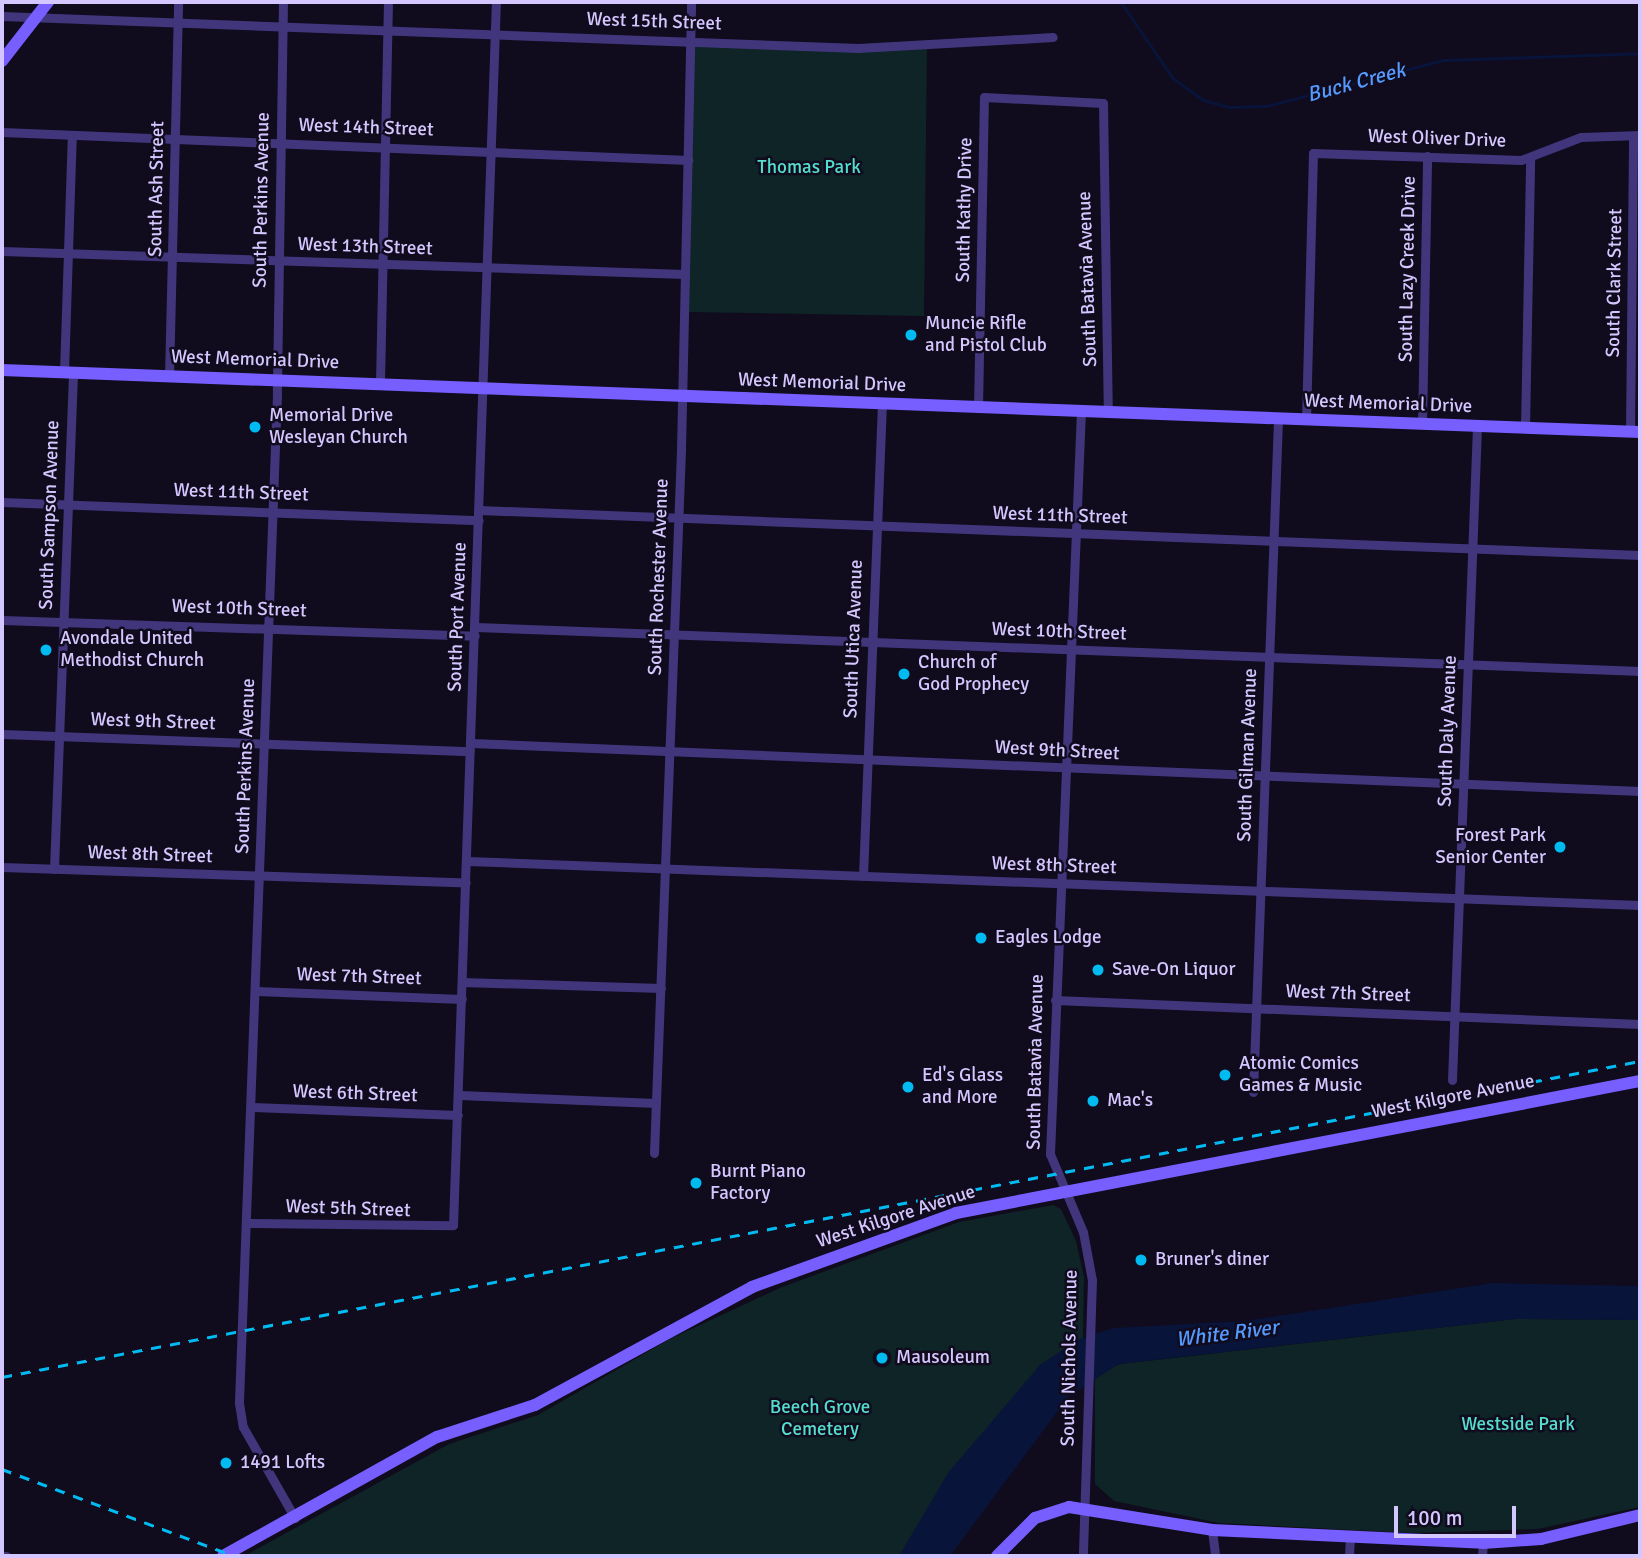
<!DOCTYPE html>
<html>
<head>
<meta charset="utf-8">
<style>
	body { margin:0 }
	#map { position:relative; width:1642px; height:1558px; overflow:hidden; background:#100b1d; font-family:Signika,sans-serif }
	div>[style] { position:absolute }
	.green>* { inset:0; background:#0e2426 }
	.water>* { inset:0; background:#081439 }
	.stream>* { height:2.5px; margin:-1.25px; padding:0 1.25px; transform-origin:1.25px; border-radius:1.25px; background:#081439 }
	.street>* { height:9px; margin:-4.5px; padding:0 4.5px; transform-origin:4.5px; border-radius:4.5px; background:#41367c }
	.secondary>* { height:12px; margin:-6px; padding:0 6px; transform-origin:6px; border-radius:6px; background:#765eff }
	.rail>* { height:2.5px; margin-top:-1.25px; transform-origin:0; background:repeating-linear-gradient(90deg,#00bbf2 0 10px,transparent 0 19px) }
	.dots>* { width:19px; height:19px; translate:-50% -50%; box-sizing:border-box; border:4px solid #100b1d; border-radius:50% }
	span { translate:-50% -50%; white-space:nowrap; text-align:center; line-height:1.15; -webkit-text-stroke:5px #100b1d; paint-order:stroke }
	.street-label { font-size:19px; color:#d4c7ff }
	.park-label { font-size:19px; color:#54decd }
	.poi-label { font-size:19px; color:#d4c7ff }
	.left { translate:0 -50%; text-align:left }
	.right { translate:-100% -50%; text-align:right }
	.water-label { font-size:21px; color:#559aff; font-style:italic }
	.frame { position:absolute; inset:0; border:4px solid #d4c7ff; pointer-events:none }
	.scale { position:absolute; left:1394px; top:1506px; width:122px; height:32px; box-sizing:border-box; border:4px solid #d4c7ff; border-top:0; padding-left:9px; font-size:21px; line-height:24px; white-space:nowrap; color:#d4c7ff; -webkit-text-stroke:5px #100b1d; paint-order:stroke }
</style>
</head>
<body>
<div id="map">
	<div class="green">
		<i style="clip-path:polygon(694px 44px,850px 51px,927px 47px,924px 316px,688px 312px)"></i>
		<i style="clip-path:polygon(1053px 1205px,1061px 1209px,1076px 1241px,1084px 1277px,1083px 1338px,1040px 1365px,900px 1556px,244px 1556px,449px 1444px,538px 1415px,670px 1339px,782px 1287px,959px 1222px)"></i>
		<i style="clip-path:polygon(1515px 1319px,1640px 1320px,1640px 1507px,1538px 1529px,1411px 1533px,1219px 1523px,1114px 1501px,1095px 1484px,1095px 1375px,1120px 1364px)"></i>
	</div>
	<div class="water">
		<i style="clip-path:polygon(1493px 1283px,1640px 1286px,1640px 1320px,1515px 1319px,1119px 1364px,1069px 1396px,950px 1556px,899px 1556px,948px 1473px,1040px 1365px,1077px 1340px,1113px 1328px,1245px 1321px)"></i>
	</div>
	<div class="stream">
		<i style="left:1121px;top:2px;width:92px;rotate:55.6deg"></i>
		<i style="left:1173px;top:78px;width:37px;rotate:36deg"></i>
		<i style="left:1203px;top:100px;width:28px;rotate:15deg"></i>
		<i style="left:1230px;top:107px;width:37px;rotate:-2deg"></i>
		<i style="left:1267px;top:106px;width:183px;rotate:-14.6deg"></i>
		<i style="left:1444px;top:60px;width:196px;rotate:-2deg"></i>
	</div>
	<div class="street">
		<i style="left:283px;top:2px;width:392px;rotate:90.9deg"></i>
		<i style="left:277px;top:394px;width:1010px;rotate:92.16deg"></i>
		<i style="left:239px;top:1403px;width:24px;rotate:81deg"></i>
		<i style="left:243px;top:1427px;width:105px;rotate:60.3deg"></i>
		<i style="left:2px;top:16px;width:857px;rotate:2.14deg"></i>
		<i style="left:858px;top:48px;width:195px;rotate:-3.2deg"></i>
		<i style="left:2px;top:132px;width:687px;rotate:2.34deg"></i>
		<i style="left:2px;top:251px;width:683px;rotate:1.93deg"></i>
		<i style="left:64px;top:372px;width:236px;rotate:-88.1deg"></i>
		<i style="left:169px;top:376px;width:374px;rotate:-88.6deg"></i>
		<i style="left:380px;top:383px;width:381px;rotate:-88.8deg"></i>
		<i style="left:978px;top:408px;width:311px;rotate:-88.9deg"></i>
		<i style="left:984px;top:97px;width:119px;rotate:2.9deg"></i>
		<i style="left:1103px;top:103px;width:309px;rotate:89.1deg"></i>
		<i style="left:1081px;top:411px;width:744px;rotate:92.39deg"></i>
		<i style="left:1050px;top:1154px;width:85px;rotate:67.1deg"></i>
		<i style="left:1083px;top:1232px;width:49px;rotate:79.4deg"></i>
		<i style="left:1092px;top:1280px;width:276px;rotate:91.9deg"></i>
		<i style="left:1306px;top:420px;width:267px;rotate:-88.5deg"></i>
		<i style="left:1313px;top:153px;width:208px;rotate:1.9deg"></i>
		<i style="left:1521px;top:160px;width:64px;rotate:-21deg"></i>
		<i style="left:1581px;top:137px;width:59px;rotate:-1.9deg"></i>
		<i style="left:1422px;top:424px;width:268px;rotate:-88.9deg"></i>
		<i style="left:1525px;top:428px;width:271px;rotate:-88.9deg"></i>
		<i style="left:1630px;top:431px;width:295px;rotate:-89.4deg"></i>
		<i style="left:2px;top:502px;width:477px;rotate:2.2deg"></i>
		<i style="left:479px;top:510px;width:1162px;rotate:2.22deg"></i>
		<i style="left:2px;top:620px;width:473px;rotate:1.9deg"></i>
		<i style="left:476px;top:627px;width:1165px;rotate:2.16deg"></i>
		<i style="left:2px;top:734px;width:468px;rotate:2.1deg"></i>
		<i style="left:471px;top:743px;width:1170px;rotate:2.35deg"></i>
		<i style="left:467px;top:861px;width:1174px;rotate:2.15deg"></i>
		<i style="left:2px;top:867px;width:464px;rotate:1.9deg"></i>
		<i style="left:54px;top:869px;width:496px;rotate:-87.8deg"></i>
		<i style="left:863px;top:876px;width:472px;rotate:-87.7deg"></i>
		<i style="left:462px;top:982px;width:199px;rotate:1.7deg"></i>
		<i style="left:256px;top:991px;width:206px;rotate:2.2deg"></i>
		<i style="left:1055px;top:1000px;width:585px;rotate:2.35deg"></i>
		<i style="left:1452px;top:1080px;width:654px;rotate:-87.81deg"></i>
		<i style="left:1253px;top:1092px;width:673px;rotate:-87.87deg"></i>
		<i style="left:459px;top:1095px;width:197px;rotate:2.3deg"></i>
		<i style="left:251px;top:1107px;width:207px;rotate:2.2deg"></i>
		<i style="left:654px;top:1153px;width:705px;rotate:-87.8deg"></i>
		<i style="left:681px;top:449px;width:447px;rotate:-88.7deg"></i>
		<i style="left:247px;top:1223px;width:206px;rotate:0.6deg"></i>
		<i style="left:453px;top:1225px;width:1224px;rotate:-87.99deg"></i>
		<i style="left:1212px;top:1530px;width:26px;rotate:83deg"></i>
		<i style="left:2px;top:1556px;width:4px"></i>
		<i style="left:1349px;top:1556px;width:20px;rotate:-87deg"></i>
		<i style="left:1482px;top:1556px;width:13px;rotate:-86deg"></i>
	</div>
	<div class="secondary">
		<i style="left:2px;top:61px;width:75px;rotate:-52.1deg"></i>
		<i style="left:2px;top:370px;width:1639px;rotate:2.17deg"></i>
		<i style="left:223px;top:1556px;width:245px;rotate:-29.1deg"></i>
		<i style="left:437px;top:1437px;width:103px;rotate:-18.1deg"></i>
		<i style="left:535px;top:1405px;width:247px;rotate:-28.5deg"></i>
		<i style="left:752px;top:1287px;width:217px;rotate:-19.9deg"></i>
		<i style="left:956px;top:1213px;width:697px;rotate:-10.92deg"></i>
		<i style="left:997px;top:1556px;width:54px;rotate:-45deg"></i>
		<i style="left:1035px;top:1518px;width:36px;rotate:-18deg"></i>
		<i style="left:1069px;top:1507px;width:145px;rotate:9.1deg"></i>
		<i style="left:1212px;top:1530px;width:271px;rotate:2.7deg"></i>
		<i style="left:1483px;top:1543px;width:58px;rotate:-3.9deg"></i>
		<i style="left:1541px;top:1539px;width:102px;rotate:-13.6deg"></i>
	</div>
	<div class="rail">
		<i style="left:2px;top:1377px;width:1668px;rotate:-10.92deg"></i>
		<i style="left:2px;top:1469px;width:249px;rotate:20.5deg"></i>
	</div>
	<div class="dots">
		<i style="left:911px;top:335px;background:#00bbf2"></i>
		<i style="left:255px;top:427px;background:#00bbf2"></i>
		<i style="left:46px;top:650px;background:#00bbf2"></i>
		<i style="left:904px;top:674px;background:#00bbf2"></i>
		<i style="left:1560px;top:847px;background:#00bbf2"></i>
		<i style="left:981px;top:938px;background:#00bbf2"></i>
		<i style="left:1098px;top:970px;background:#00bbf2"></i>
		<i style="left:1225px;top:1075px;background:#00bbf2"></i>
		<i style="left:908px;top:1087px;background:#00bbf2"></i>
		<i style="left:1093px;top:1101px;background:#00bbf2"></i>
		<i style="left:696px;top:1183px;background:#00bbf2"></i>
		<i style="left:1141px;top:1260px;background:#00bbf2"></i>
		<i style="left:882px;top:1358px;background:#00bbf2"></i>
		<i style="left:226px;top:1463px;background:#00bbf2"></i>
	</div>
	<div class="street-label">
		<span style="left:654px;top:22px;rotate:2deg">West 15th Street</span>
		<span style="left:366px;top:128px;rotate:2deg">West 14th Street</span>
		<span style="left:1437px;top:139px;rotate:2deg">West Oliver Drive</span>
		<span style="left:157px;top:189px;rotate:-89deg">South Ash Street</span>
		<span style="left:262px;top:200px;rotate:-89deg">South Perkins Avenue</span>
		<span style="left:965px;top:210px;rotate:-89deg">South Kathy Drive</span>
		<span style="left:365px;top:247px;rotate:2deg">West 13th Street</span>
		<span style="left:1408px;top:269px;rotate:-89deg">South Lazy Creek Drive</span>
		<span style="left:1088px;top:279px;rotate:-92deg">South Batavia Avenue</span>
		<span style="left:1615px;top:283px;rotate:-89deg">South Clark Street</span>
		<span style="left:255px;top:360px;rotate:2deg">West Memorial Drive</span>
		<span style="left:822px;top:383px;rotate:2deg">West Memorial Drive</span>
		<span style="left:1388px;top:404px;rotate:2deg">West Memorial Drive</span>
		<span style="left:241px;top:493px;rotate:2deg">West 11th Street</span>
		<span style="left:50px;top:515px;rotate:-88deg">South Sampson Avenue</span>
		<span style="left:1060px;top:516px;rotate:2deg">West 11th Street</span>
		<span style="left:659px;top:577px;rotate:-88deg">South Rochester Avenue</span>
		<span style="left:239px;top:609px;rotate:2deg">West 10th Street</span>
		<span style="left:458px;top:617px;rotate:-88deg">South Port Avenue</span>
		<span style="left:1059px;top:632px;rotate:2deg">West 10th Street</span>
		<span style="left:854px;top:639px;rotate:-88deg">South Utica Avenue</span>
		<span style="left:153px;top:722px;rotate:2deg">West 9th Street</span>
		<span style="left:1448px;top:731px;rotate:-88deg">South Daly Avenue</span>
		<span style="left:1057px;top:751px;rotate:3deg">West 9th Street</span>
		<span style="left:1248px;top:755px;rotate:-88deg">South Gilman Avenue</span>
		<span style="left:246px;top:766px;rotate:-88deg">South Perkins Avenue</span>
		<span style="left:150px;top:855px;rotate:2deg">West 8th Street</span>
		<span style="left:1054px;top:866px;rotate:2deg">West 8th Street</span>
		<span style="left:359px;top:977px;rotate:2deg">West 7th Street</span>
		<span style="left:1348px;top:994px;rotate:2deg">West 7th Street</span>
		<span style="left:1036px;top:1062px;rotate:-89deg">South Batavia Avenue</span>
		<span style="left:355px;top:1094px;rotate:2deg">West 6th Street</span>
		<span style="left:1453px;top:1097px;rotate:-11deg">West Kilgore Avenue</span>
		<span style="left:348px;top:1209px;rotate:2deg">West 5th Street</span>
		<span style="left:896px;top:1217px;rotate:-18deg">West Kilgore Avenue</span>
		<span style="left:1070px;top:1358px;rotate:-89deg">South Nichols Avenue</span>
	</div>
	<div class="park-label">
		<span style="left:809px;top:168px">Thomas Park</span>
		<span style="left:820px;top:1419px">Beech Grove<br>Cemetery</span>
		<span style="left:1518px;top:1425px">Westside Park</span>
	</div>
	<div class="poi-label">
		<span class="left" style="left:925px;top:335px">Muncie Rifle<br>and Pistol Club</span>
		<span class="left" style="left:269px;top:427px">Memorial Drive<br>Wesleyan Church</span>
		<span class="left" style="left:60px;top:650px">Avondale United<br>Methodist Church</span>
		<span class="left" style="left:918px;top:674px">Church of<br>God Prophecy</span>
		<span class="right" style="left:1546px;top:847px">Forest Park<br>Senior Center</span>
		<span class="left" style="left:995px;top:938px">Eagles Lodge</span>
		<span class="left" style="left:1112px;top:970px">Save-On Liquor</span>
		<span class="left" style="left:1239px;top:1075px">Atomic Comics<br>Games &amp; Music</span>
		<span class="left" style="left:922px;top:1087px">Ed's Glass<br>and More</span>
		<span class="left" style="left:1107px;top:1101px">Mac's</span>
		<span class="left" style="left:710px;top:1183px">Burnt Piano<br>Factory</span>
		<span class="left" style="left:1155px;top:1260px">Bruner's diner</span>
		<span class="left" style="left:896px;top:1358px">Mausoleum</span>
		<span class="left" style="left:240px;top:1463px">1491 Lofts</span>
	</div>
	<div class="water-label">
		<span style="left:1356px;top:82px;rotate:-15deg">Buck Creek</span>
		<span style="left:1227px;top:1333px;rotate:-7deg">White River</span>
	</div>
	<div class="frame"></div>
	<div class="scale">100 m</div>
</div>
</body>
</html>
